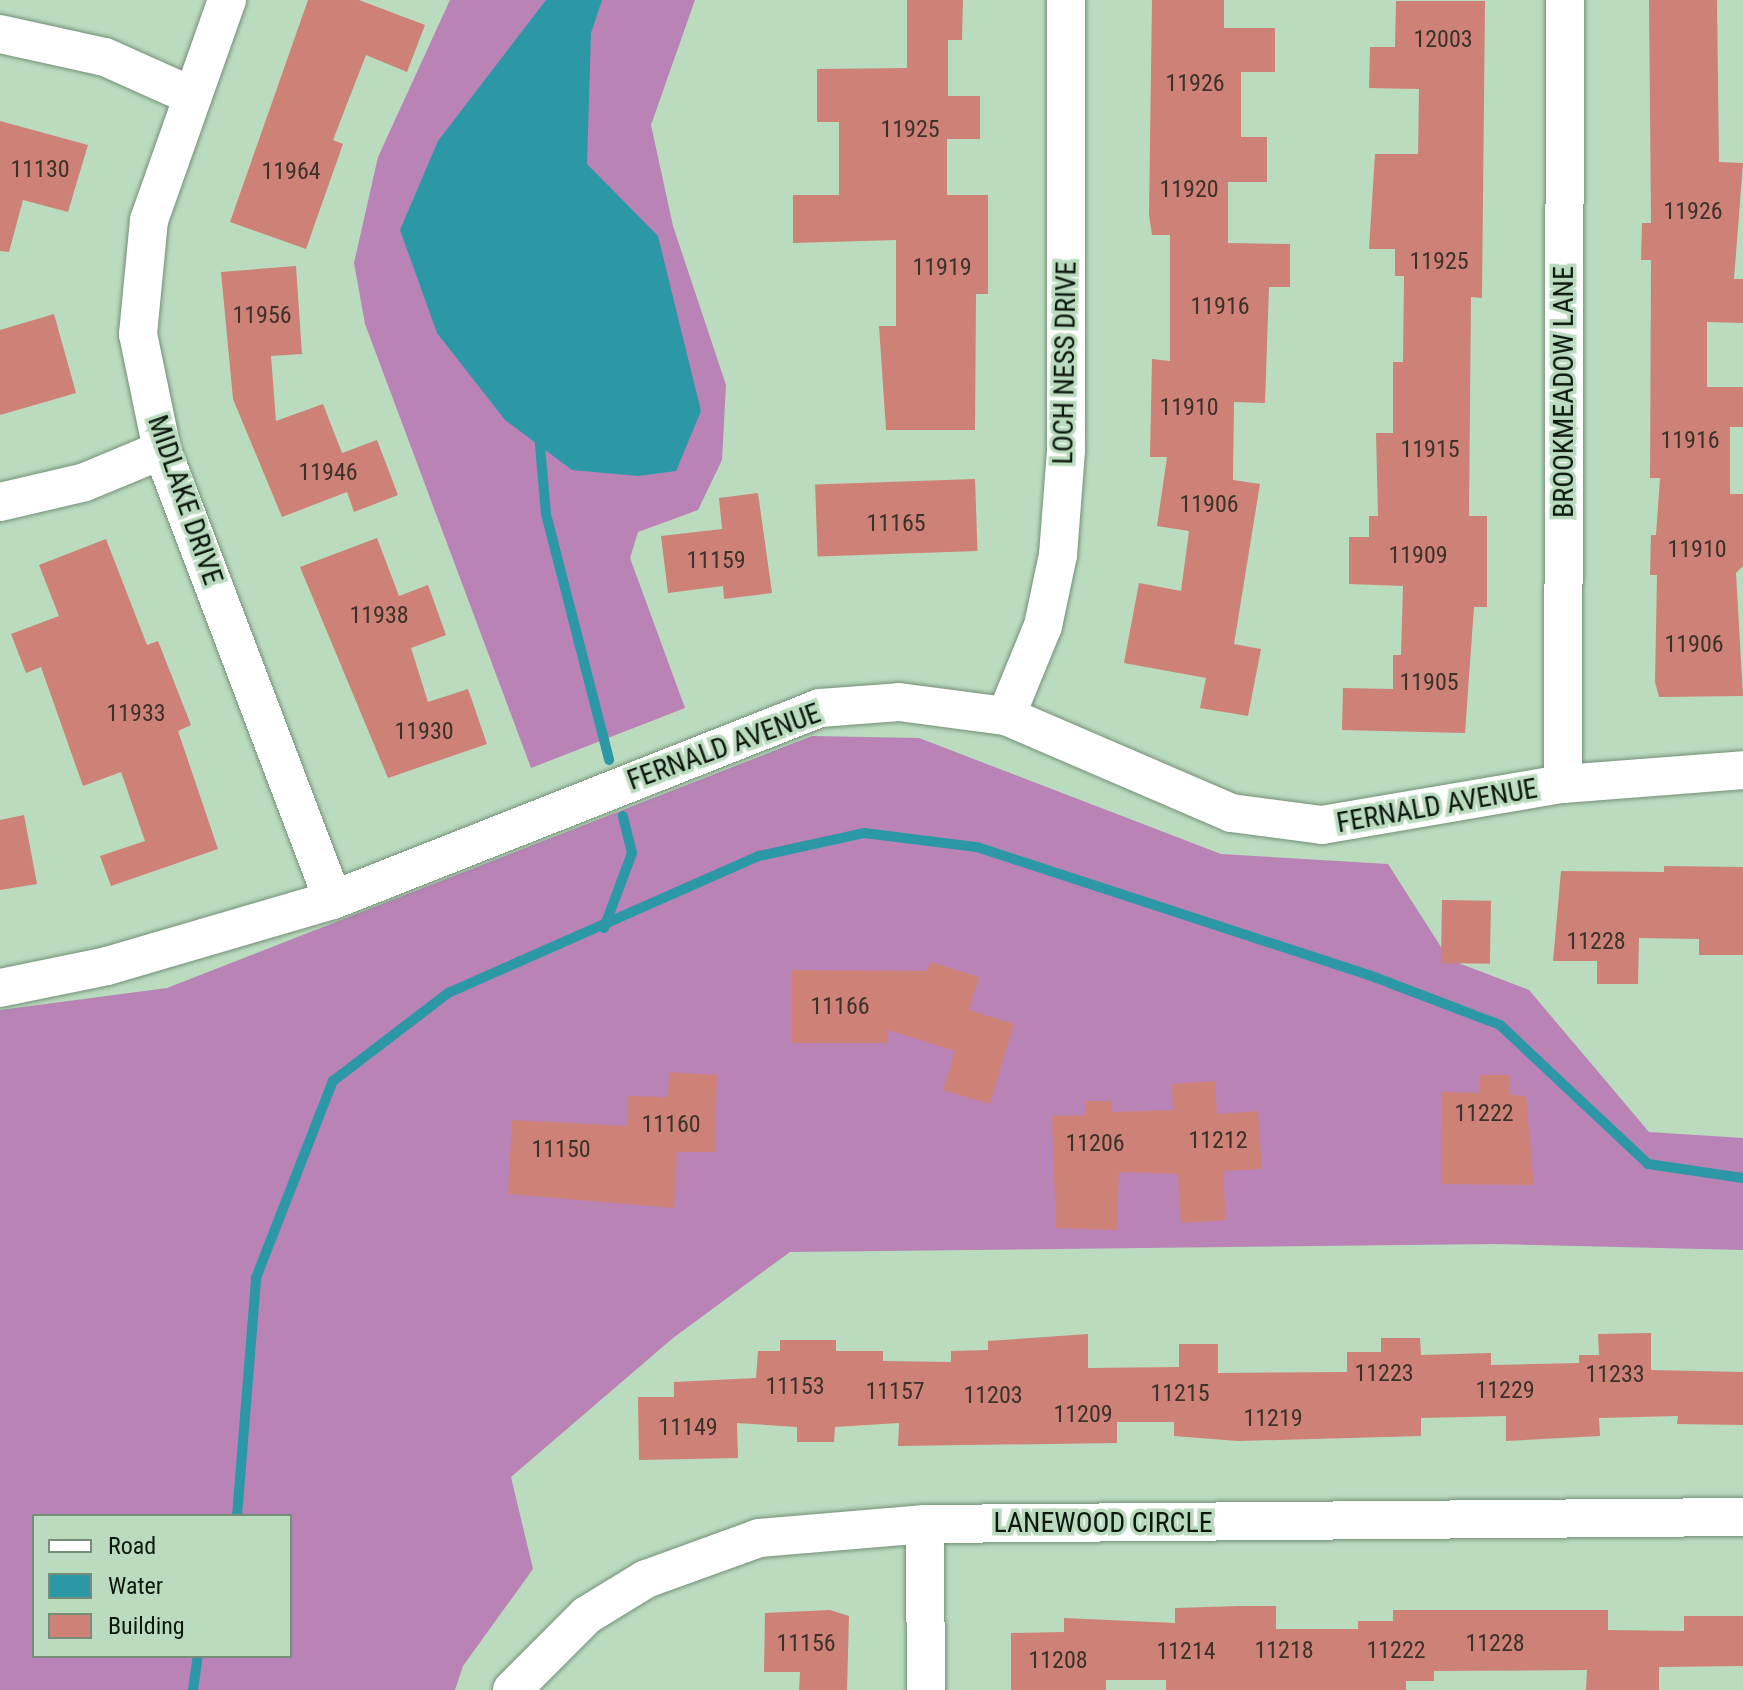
<!DOCTYPE html>
<html>
<head>
<meta charset="utf-8">
<style>
	body { margin:0 }
	#map { position:relative; width:1743px; height:1690px; overflow:hidden; background:#bbdbbf; font-family:"Roboto Condensed",sans-serif }
	div>[style] { position:absolute }
	.forest>* { inset:0; background:#b983b6 }
	.water>* { inset:0; background:#2c98a6 }
	.stream>* { height:10px; margin:-5px; padding:0 5px; transform-origin:5px; border-radius:5px; background:#2c98a6 }
	.building>* { inset:0; background:#cd8177; transform-origin:0 0 }
	.roads { filter:drop-shadow(0 0 2px #728f76) drop-shadow(0 0 2px #728f76) }
	.minor>* { height:38px; margin:-19px; padding:0 19px; transform-origin:19px; border-radius:19px; background:#fff }
	span { translate:-50% -50%; white-space:nowrap; text-align:center; line-height:1.15; -webkit-text-stroke:7px #bbdbbf; paint-order:stroke }
	.number-label { font-size:24px; color:#3d3229 }
	.number-label span { -webkit-text-stroke-width:0 }
	.street-label { font-size:28px; color:#0d180f }
	.legend { position:absolute; left:32px; top:1514px; width:260px; height:144px; box-sizing:border-box; background:#bbdbbf; border:2px solid #758d79; margin:0; padding:10px 14px; list-style:none; font-size:24px; color:#0d180f }
	.legend li { display:flex; align-items:center; gap:16px; height:40px }
	.legend b { width:40px; border:2px solid #758d79 }
</style>
</head>
<body>
<div id="map">
	<div class="forest">
		<i style="clip-path:polygon(450px 0,695px 0,651px 125px,673px 226px,726px 385px,722px 460px,698px 510px,638px 532px,630px 558px,685px 708px,531px 768px,365px 324px,354px 263px,378px 157px)"></i>
		<i style="clip-path:polygon(evenodd,812px 736px,919px 738px,1221px 854px,1388px 864px,1441px 947px,1461px 964px,1529px 990px,1649px 1132px,1743px 1138px,1743px 1250px,1495px 1244px,790px 1252px,673px 1338px,511px 1477px,533px 1569px,463px 1666px,455px 1690px,0 1690px,0 1010px,167px 988px,812px 736px,34px 1516px,290px 1516px,290px 1656px,34px 1656px,34px 1516px)"></i>
	</div>
	<div class="water">
		<i style="clip-path:polygon(546px 0,602px 0,591px 33px,587px 164px,658px 236px,701px 411px,676px 471px,638px 476px,572px 470px,505px 420px,437px 333px,400px 230px,438px 141px)"></i>
	</div>
	<div class="stream">
		<i style="left:539px;top:434px;width:80px;rotate:85deg"></i>
		<i style="left:546px;top:514px;width:254px;rotate:75.6deg"></i>
		<i style="left:604px;top:928px;width:80px;rotate:-69.5deg"></i>
		<i style="left:632px;top:853px;width:38px;rotate:-104deg"></i>
		<i style="left:237px;top:1516px;width:239px;rotate:-85.4deg"></i>
		<i style="left:256px;top:1278px;width:212px;rotate:-68.7deg"></i>
		<i style="left:333px;top:1081px;width:145px;rotate:-37.4deg"></i>
		<i style="left:448px;top:993px;width:340px;rotate:-23.8deg"></i>
		<i style="left:759px;top:856px;width:107px;rotate:-12.4deg"></i>
		<i style="left:864px;top:833px;width:114px;rotate:7.1deg"></i>
		<i style="left:977px;top:847px;width:412px;rotate:18.1deg"></i>
		<i style="left:1369px;top:975px;width:140px;rotate:20.9deg"></i>
		<i style="left:1500px;top:1025px;width:203px;rotate:43.2deg"></i>
		<i style="left:1648px;top:1164px;width:96px;rotate:8.4deg"></i>
		<i style="left:193px;top:1690px;width:34px;rotate:-82deg"></i>
	</div>
	<div class="building">
		<i style="clip-path:polygon(308px 0,359px 0,425px 25px,407px 72px,366px 55px,333px 140px,343px 144px,306px 249px,230px 222px)"></i>
		<i style="clip-path:polygon(907px 0,963px 0,962px 40px,948px 40px,948px 96px,980px 96px,980px 139px,947px 139px,947px 195px,988px 195px,988px 294px,976px 294px,975px 430px,886px 430px,879px 326px,896px 326px,896px 240px,793px 243px,793px 195px,839px 195px,839px 122px,817px 122px,817px 69px,907px 68px)"></i>
		<i style="clip-path:polygon(1152px 0,1224px 0,1224px 28px,1275px 28px,1275px 72px,1241px 72px,1241px 137px,1267px 137px,1267px 182px,1228px 182px,1228px 243px,1290px 244px,1290px 287px,1269px 287px,1265px 403px,1234px 402px,1233px 480px,1260px 484px,1234px 644px,1261px 649px,1248px 716px,1200px 708px,1206px 678px,1124px 663px,1139px 583px,1181px 591px,1189px 531px,1157px 526px,1167px 457px,1150px 457px,1152px 359px,1170px 361px,1170px 235px,1152px 235px,1149px 215px)"></i>
		<i style="clip-path:polygon(1649px 0,1717px 0,1719px 162px,1743px 163px,1734px 279px,1743px 279px,1743px 323px,1707px 322px,1707px 387px,1743px 387px,1743px 427px,1730px 427px,1730px 494px,1743px 494px,1743px 566px,1736px 573px,1743px 696px,1659px 697px,1655px 682px,1657px 575px,1650px 575px,1651px 535px,1656px 535px,1660px 478px,1650px 478px,1651px 260px,1641px 260px,1642px 223px,1651px 223px)"></i>
		<i style="clip-path:polygon(1396px 1px,1485px 1px,1482px 298px,1471px 297px,1469px 516px,1487px 516px,1487px 607px,1474px 607px,1465px 733px,1342px 730px,1343px 688px,1393px 689px,1393px 655px,1401px 655px,1403px 586px,1349px 584px,1349px 537px,1369px 537px,1369px 516px,1378px 516px,1376px 433px,1393px 433px,1393px 362px,1403px 362px,1404px 276px,1395px 276px,1395px 249px,1369px 249px,1375px 154px,1418px 154px,1419px 89px,1369px 88px,1370px 47px,1395px 47px)"></i>
		<i style="clip-path:polygon(0 121px,88px 145px,68px 212px,23px 200px,9px 252px,0 251px)"></i>
		<i style="clip-path:polygon(296px 266px,302px 354px,271px 356px,276px 421px,323px 404px,342px 453px,377px 440px,398px 495px,354px 512px,347px 492px,282px 517px,233px 399px,221px 272px)"></i>
		<i style="clip-path:polygon(54px 314px,76px 393px,0 415px,0 330px)"></i>
		<i style="left:975px;top:479px;width:72px;height:160px;rotate:88deg"></i>
		<i style="clip-path:polygon(758px 493px,772px 593px,724px 599px,723px 586px,668px 593px,661px 536px,722px 529px,719px 498px)"></i>
		<i style="clip-path:polygon(377px 538px,399px 596px,428px 585px,446px 635px,411px 648px,428px 702px,468px 689px,487px 744px,388px 778px,300px 567px)"></i>
		<i style="clip-path:polygon(106px 539px,147px 645px,158px 641px,191px 725px,178px 731px,218px 849px,111px 886px,100px 856px,145px 841px,121px 772px,83px 786px,41px 667px,26px 673px,11px 634px,59px 616px,39px 565px)"></i>
		<i style="clip-path:polygon(24px 815px,37px 884px,0 890px,0 820px)"></i>
		<i style="clip-path:polygon(1664px 866px,1743px 867px,1743px 955px,1699px 955px,1699px 939px,1639px 938px,1638px 984px,1597px 984px,1597px 961px,1553px 961px,1561px 871px,1664px 872px)"></i>
		<i style="left:1442px;top:900px;width:49px;height:63px;rotate:1deg"></i>
		<i style="clip-path:polygon(930px 962px,979px 977px,969px 1010px,1014px 1024px,990px 1104px,943px 1090px,955px 1051px,888px 1030px,888px 1043px,791px 1043px,791px 970px,927px 971px)"></i>
		<i style="clip-path:polygon(669px 1072px,717px 1075px,715px 1152px,677px 1152px,674px 1208px,508px 1194px,512px 1120px,627px 1126px,628px 1096px,668px 1097px)"></i>
		<i style="clip-path:polygon(1480px 1075px,1509px 1075px,1509px 1095px,1526px 1096px,1534px 1185px,1441px 1184px,1442px 1092px,1480px 1093px)"></i>
		<i style="clip-path:polygon(1215px 1081px,1217px 1114px,1258px 1111px,1262px 1169px,1223px 1171px,1226px 1220px,1181px 1223px,1178px 1174px,1119px 1172px,1117px 1230px,1056px 1228px,1052px 1116px,1085px 1115px,1085px 1101px,1112px 1101px,1112px 1112px,1173px 1110px,1172px 1084px)"></i>
		<i style="clip-path:polygon(1651px 1333px,1651px 1370px,1743px 1372px,1743px 1425px,1677px 1424px,1678px 1416px,1599px 1418px,1600px 1436px,1506px 1441px,1506px 1416px,1421px 1418px,1421px 1436px,1238px 1441px,1174px 1436px,1174px 1422px,1117px 1422px,1117px 1443px,898px 1446px,899px 1423px,835px 1427px,834px 1442px,797px 1442px,797px 1427px,737px 1423px,738px 1458px,639px 1460px,638px 1397px,674px 1397px,674px 1382px,756px 1378px,758px 1351px,780px 1351px,780px 1340px,836px 1340px,836px 1351px,883px 1351px,883px 1361px,951px 1362px,951px 1351px,988px 1350px,988px 1341px,1088px 1334px,1088px 1368px,1179px 1367px,1179px 1344px,1218px 1344px,1218px 1373px,1347px 1372px,1347px 1352px,1381px 1352px,1381px 1338px,1420px 1338px,1421px 1355px,1491px 1353px,1491px 1365px,1579px 1363px,1579px 1355px,1599px 1355px,1598px 1334px)"></i>
		<i style="clip-path:polygon(1239px 1606px,1276px 1606px,1276px 1629px,1358px 1629px,1358px 1621px,1393px 1621px,1393px 1610px,1608px 1610px,1608px 1630px,1684px 1631px,1684px 1616px,1743px 1616px,1743px 1666px,1659px 1667px,1659px 1690px,1586px 1690px,1587px 1670px,1434px 1671px,1434px 1681px,1406px 1681px,1406px 1690px,1166px 1690px,1166px 1680px,1106px 1680px,1106px 1690px,1011px 1690px,1011px 1633px,1064px 1632px,1064px 1618px,1175px 1623px,1175px 1608px)"></i>
		<i style="clip-path:polygon(830px 1610px,849px 1616px,847px 1690px,799px 1690px,800px 1672px,764px 1672px,765px 1613px)"></i>
	</div>
	<div class="roads">
		<div class="minor">
			<i style="left:227px;top:0;width:233px;rotate:109.5deg"></i>
			<i style="left:149px;top:220px;width:115px;rotate:95.5deg"></i>
			<i style="left:138px;top:334px;width:118px;rotate:78.3deg"></i>
			<i style="left:162px;top:450px;width:481px;rotate:69.2deg"></i>
			<i style="left:0;top:34px;width:107px;rotate:12.4deg"></i>
			<i style="left:105px;top:57px;width:93px;rotate:24.1deg"></i>
			<i style="left:0;top:502px;width:87px;rotate:-13.2deg"></i>
			<i style="left:85px;top:482px;width:83px;rotate:-22.6deg"></i>
			<i style="left:1006px;top:716px;width:97px;rotate:-67.7deg"></i>
			<i style="left:1043px;top:626px;width:73px;rotate:-78.1deg"></i>
			<i style="left:1058px;top:555px;width:105px;rotate:-85.6deg"></i>
			<i style="left:1066px;top:450px;width:450px;rotate:-90deg"></i>
			<i style="left:1563px;top:784px;width:784px;rotate:-89.85deg"></i>
			<i style="left:0;top:988px;width:109px;rotate:-11.6deg"></i>
			<i style="left:107px;top:966px;width:235px;rotate:-16.3deg"></i>
			<i style="left:333px;top:900px;width:523px;rotate:-21.52deg"></i>
			<i style="left:820px;top:708px;width:79px;rotate:-4.3deg"></i>
			<i style="left:899px;top:702px;width:108px;rotate:7.5deg"></i>
			<i style="left:1006px;top:716px;width:245px;rotate:23.3deg"></i>
			<i style="left:1231px;top:813px;width:92px;rotate:7.5deg"></i>
			<i style="left:1322px;top:825px;width:244px;rotate:-9.7deg"></i>
			<i style="left:1563px;top:784px;width:181px;rotate:-4.4deg"></i>
			<i style="left:925px;top:1524px;width:166px;rotate:89.7deg"></i>
			<i style="left:512px;top:1690px;width:106px;rotate:-45deg"></i>
			<i style="left:587px;top:1615px;width:69px;rotate:-31.4deg"></i>
			<i style="left:646px;top:1579px;width:120px;rotate:-19.9deg"></i>
			<i style="left:759px;top:1538px;width:167px;rotate:-4.8deg"></i>
			<i style="left:925px;top:1524px;width:818px;rotate:-0.49deg"></i>
		</div>
	</div>
	<div class="number-label">
		<span style="left:1443px;top:40px">12003</span>
		<span style="left:1195px;top:84px">11926</span>
		<span style="left:910px;top:130px">11925</span>
		<span style="left:40px;top:170px">11130</span>
		<span style="left:291px;top:172px">11964</span>
		<span style="left:1189px;top:190px">11920</span>
		<span style="left:1693px;top:212px">11926</span>
		<span style="left:1439px;top:262px">11925</span>
		<span style="left:942px;top:268px">11919</span>
		<span style="left:1220px;top:307px">11916</span>
		<span style="left:262px;top:316px">11956</span>
		<span style="left:1189px;top:408px">11910</span>
		<span style="left:1690px;top:441px">11916</span>
		<span style="left:1430px;top:450px">11915</span>
		<span style="left:328px;top:473px">11946</span>
		<span style="left:1209px;top:505px">11906</span>
		<span style="left:896px;top:524px">11165</span>
		<span style="left:1697px;top:550px">11910</span>
		<span style="left:1418px;top:556px">11909</span>
		<span style="left:716px;top:561px">11159</span>
		<span style="left:379px;top:616px">11938</span>
		<span style="left:1694px;top:645px">11906</span>
		<span style="left:1429px;top:683px">11905</span>
		<span style="left:136px;top:714px">11933</span>
		<span style="left:424px;top:732px">11930</span>
		<span style="left:1596px;top:942px">11228</span>
		<span style="left:840px;top:1007px">11166</span>
		<span style="left:1484px;top:1114px">11222</span>
		<span style="left:671px;top:1125px">11160</span>
		<span style="left:1218px;top:1141px">11212</span>
		<span style="left:1095px;top:1144px">11206</span>
		<span style="left:561px;top:1150px">11150</span>
		<span style="left:1384px;top:1374px">11223</span>
		<span style="left:1615px;top:1375px">11233</span>
		<span style="left:795px;top:1387px">11153</span>
		<span style="left:1505px;top:1391px">11229</span>
		<span style="left:895px;top:1392px">11157</span>
		<span style="left:1180px;top:1394px">11215</span>
		<span style="left:993px;top:1396px">11203</span>
		<span style="left:1083px;top:1415px">11209</span>
		<span style="left:1273px;top:1419px">11219</span>
		<span style="left:688px;top:1428px">11149</span>
		<span style="left:806px;top:1644px">11156</span>
		<span style="left:1495px;top:1644px">11228</span>
		<span style="left:1284px;top:1651px">11218</span>
		<span style="left:1396px;top:1651px">11222</span>
		<span style="left:1186px;top:1652px">11214</span>
		<span style="left:1058px;top:1661px">11208</span>
	</div>
	<div class="street-label">
		<span style="left:1065px;top:363px;rotate:-89deg">LOCH NESS DRIVE</span>
		<span style="left:1564px;top:392px;rotate:-90deg">BROOKMEADOW LANE</span>
		<span style="left:185px;top:500px;rotate:71deg">MIDLAKE DRIVE</span>
		<span style="left:724px;top:747px;rotate:-20deg">FERNALD AVENUE</span>
		<span style="left:1437px;top:806px;rotate:-10deg">FERNALD AVENUE</span>
		<span style="left:1103px;top:1523px">LANEWOOD CIRCLE</span>
	</div>
	<ul class="legend">
	<li><b style="height:10px;background:#fff"></b>Road</li>
	<li><b style="height:22px;background:#2c98a6"></b>Water</li>
	<li><b style="height:22px;background:#cd8177"></b>Building</li>
	</ul>
</div>
</body>
</html>
